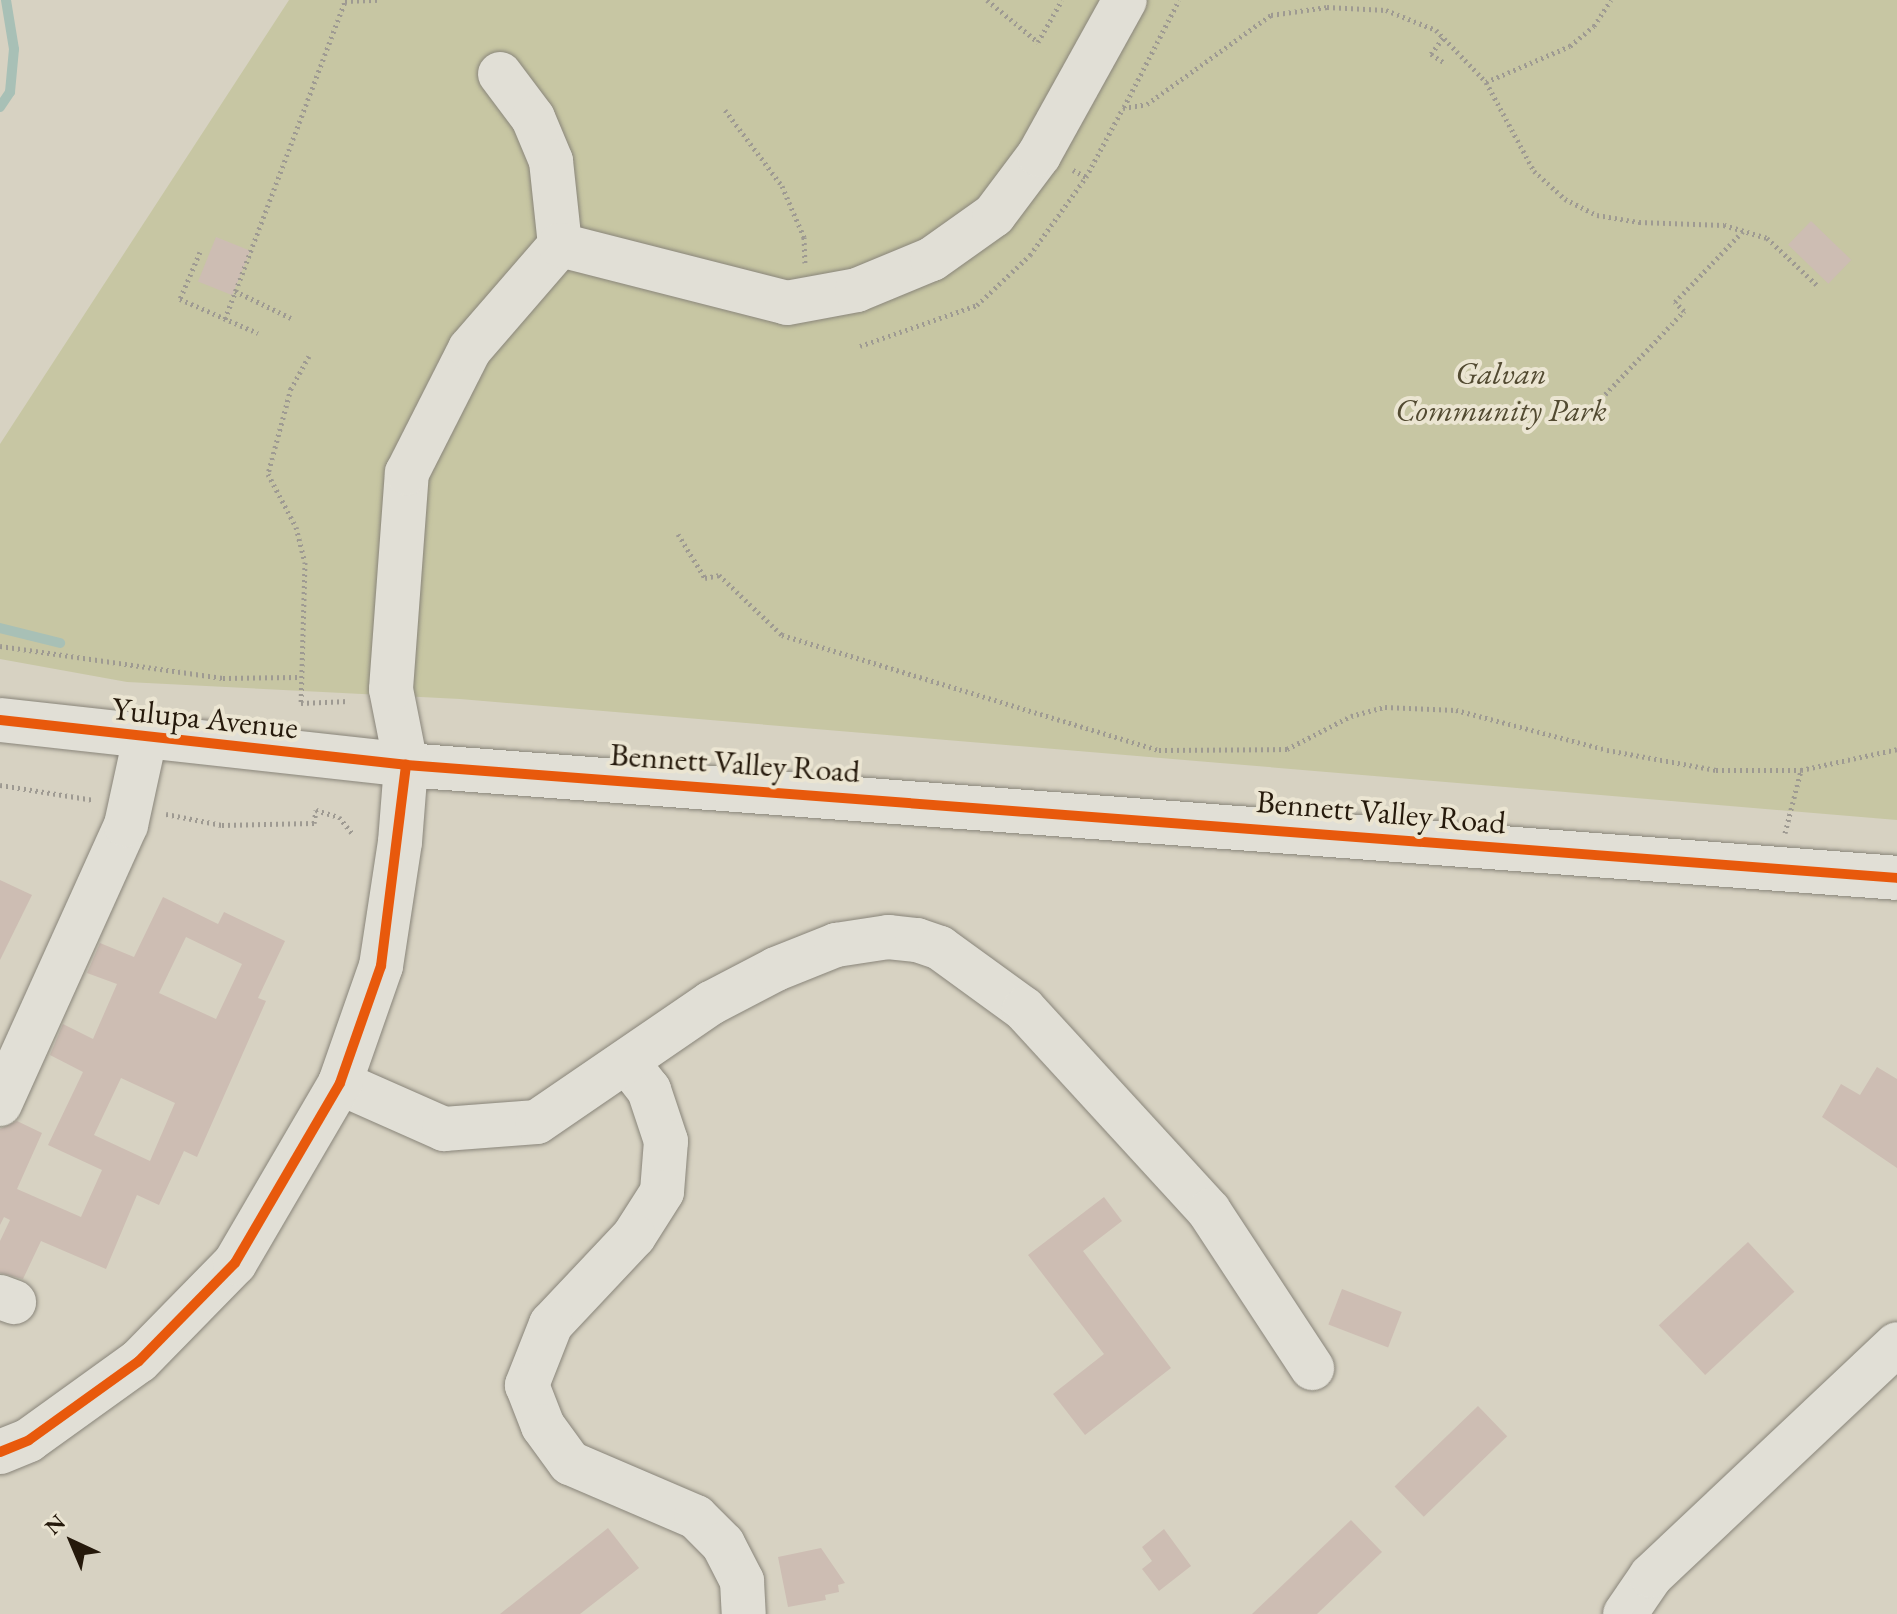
<!DOCTYPE html>
<html>
<head>
<meta charset="utf-8">
<style>
	body { margin:0 }
	#map { position:relative; width:1897px; height:1614px; overflow:hidden; background:#d7d2c2; font-family:"EB Garamond",serif }
	div>[style] { position:absolute }
	.green>* { inset:0; background:#c7c6a3 }
	.stream>* { height:10px; margin:-5px; padding:0 5px; transform-origin:5px; border-radius:5px; background:#a8c0b6 }
	.building>* { inset:0; background:#cdbdb3; transform-origin:0 0 }
	.path>* { height:5px; margin-top:-2.5px; transform-origin:0; background:repeating-linear-gradient(90deg,#9e9a92 0 2px,transparent 0 6px) }
	.roads { filter:drop-shadow(0 0 2px #89857a) drop-shadow(0 0 2px #89857a) }
	.minor>* { height:44px; margin:-22px; padding:0 22px; transform-origin:22px; border-radius:22px; background:#e1dfd6 }
	.cycleway>* { height:10px; margin:-5px; padding:0 5px; transform-origin:5px; border-radius:5px; background:#e8590c }
	span { translate:-50% -50%; white-space:nowrap; text-align:center; line-height:1.15; -webkit-text-stroke:8px #ebe5d2; paint-order:stroke }
	.park-label { font-size:32px; color:#524a31; font-style:italic }
	.street-label { font-size:32px; color:#25190b }
	.north { position:absolute; left:32px; top:1502px; width:80px; height:80px; -webkit-text-stroke:6px #ebe5d2; paint-order:stroke; rotate:316deg; font-size:22px; font-weight:700; line-height:32px; text-align:center; color:#25190b }
	.north::after { content:''; display:block; margin:auto; width:28px; height:36px; background:#25190b; clip-path:polygon(50% 0,100% 100%,50% 72%,0 100%) }
</style>
</head>
<body>
<div id="map">
	<div class="green">
		<i style="clip-path:polygon(289px 0,1897px 0,1897px 820px,460px 699px,127px 682px,0 659px,0 444px)"></i>
	</div>
	<div class="stream">
		<i style="left:0;top:107px;width:18px;rotate:-56deg"></i>
		<i style="left:10px;top:92px;width:43px;rotate:-84.7deg"></i>
		<i style="left:14px;top:49px;width:50px;rotate:-99.3deg"></i>
		<i style="left:0;top:628px;width:62px;rotate:14deg"></i>
	</div>
	<div class="building">
		<i style="left:1811px;top:221px;width:56px;height:33px;rotate:44deg"></i>
		<i style="left:216px;top:237px;width:37px;height:48px;rotate:22deg"></i>
		<i style="clip-path:polygon(0 880px,32px 895px,0 960px)"></i>
		<i style="clip-path:polygon(evenodd,163px 897px,218px 924px,224px 912px,285px 941px,258px 998px,266px 1001px,197px 1157px,184px 1151px,159px 1205px,137px 1195px,106px 1269px,41px 1241px,23px 1279px,0 1273px,0 1241px,10px 1220px,4px 1217px,0 1225px,0 1129px,17px 1121px,42px 1133px,17px 1189px,81px 1217px,102px 1170px,48px 1145px,83px 1072px,50px 1055px,63px 1024px,93px 1039px,117px 984px,87px 973px,100px 943px,134px 957px,163px 897px,186px 937px,242px 964px,216px 1019px,159px 993px,186px 937px,163px 897px,121px 1078px,175px 1103px,150px 1161px,94px 1135px,121px 1078px)"></i>
		<i style="clip-path:polygon(1877px 1067px,1897px 1079px,1897px 1168px,1822px 1117px,1841px 1084px,1860px 1095px)"></i>
		<i style="clip-path:polygon(1104px 1197px,1122px 1221px,1083px 1251px,1171px 1368px,1085px 1435px,1053px 1394px,1104px 1354px,1028px 1255px)"></i>
		<i style="left:1748px;top:1242px;width:68px;height:122px;rotate:47deg"></i>
		<i style="left:1342px;top:1289px;width:64px;height:38px;rotate:21deg"></i>
		<i style="left:1478px;top:1406px;width:42px;height:116px;rotate:46deg"></i>
		<i style="clip-path:polygon(1351px 1520px,1382px 1552px,1317px 1614px,1252px 1614px)"></i>
		<i style="clip-path:polygon(608px 1528px,639px 1568px,580px 1614px,500px 1614px)"></i>
		<i style="clip-path:polygon(1164px 1529px,1191px 1566px,1159px 1591px,1142px 1569px,1152px 1561px,1142px 1547px)"></i>
		<i style="clip-path:polygon(821px 1548px,845px 1583px,838px 1585px,839px 1592px,825px 1595px,826px 1600px,788px 1607px,778px 1557px)"></i>
	</div>
	<div class="path">
		<i style="left:987px;top:0;width:66px;rotate:39.5deg"></i>
		<i style="left:1038px;top:42px;width:48px;rotate:-60.3deg"></i>
		<i style="left:1443px;top:38px;width:20px;rotate:127deg"></i>
		<i style="left:1431px;top:54px;width:17px;rotate:33deg"></i>
		<i style="left:1486px;top:82px;width:91px;rotate:-23.2deg"></i>
		<i style="left:1570px;top:46px;width:31px;rotate:-40deg"></i>
		<i style="left:1594px;top:26px;width:31px;rotate:-57deg"></i>
		<i style="left:1124px;top:107px;width:120px;rotate:-62.8deg"></i>
		<i style="left:725px;top:110px;width:95px;rotate:53.1deg"></i>
		<i style="left:782px;top:186px;width:56px;rotate:66.7deg"></i>
		<i style="left:804px;top:237px;width:26px;rotate:88deg"></i>
		<i style="left:1073px;top:170px;width:15px;rotate:28deg"></i>
		<i style="left:1086px;top:177px;width:78px;rotate:-61.8deg"></i>
		<i style="left:1123px;top:108px;width:24px;rotate:-9deg"></i>
		<i style="left:1147px;top:104px;width:153px;rotate:-35.7deg"></i>
		<i style="left:1271px;top:15px;width:57px;rotate:-8.1deg"></i>
		<i style="left:1327px;top:7px;width:59px;rotate:2.9deg"></i>
		<i style="left:1386px;top:10px;width:54px;rotate:21.8deg"></i>
		<i style="left:1436px;top:30px;width:72px;rotate:46.1deg"></i>
		<i style="left:1486px;top:82px;width:101px;rotate:61.7deg"></i>
		<i style="left:1534px;top:171px;width:42px;rotate:42.1deg"></i>
		<i style="left:1565px;top:199px;width:36px;rotate:27deg"></i>
		<i style="left:1597px;top:215px;width:43px;rotate:9.5deg"></i>
		<i style="left:1639px;top:222px;width:85px;rotate:2deg"></i>
		<i style="left:1724px;top:225px;width:45px;rotate:16.8deg"></i>
		<i style="left:1767px;top:238px;width:70px;rotate:43.3deg"></i>
		<i style="left:200px;top:252px;width:51px;rotate:113.1deg"></i>
		<i style="left:180px;top:299px;width:85px;rotate:23.6deg"></i>
		<i style="left:235px;top:291px;width:62px;rotate:25.7deg"></i>
		<i style="left:225px;top:319px;width:340px;rotate:-69.3deg"></i>
		<i style="left:345px;top:1px;width:35px;rotate:-2deg"></i>
		<i style="left:860px;top:346px;width:124px;rotate:-19.3deg"></i>
		<i style="left:977px;top:305px;width:73px;rotate:-43.3deg"></i>
		<i style="left:1030px;top:255px;width:96px;rotate:-54.3deg"></i>
		<i style="left:309px;top:356px;width:37px;rotate:119deg"></i>
		<i style="left:291px;top:388px;width:89px;rotate:105deg"></i>
		<i style="left:268px;top:474px;width:60px;rotate:62.2deg"></i>
		<i style="left:296px;top:527px;width:36px;rotate:76deg"></i>
		<i style="left:305px;top:562px;width:141px;rotate:91.6deg"></i>
		<i style="left:301px;top:703px;width:48px;rotate:-2.4deg"></i>
		<i style="left:1597px;top:403px;width:127px;rotate:-46.6deg"></i>
		<i style="left:1684px;top:311px;width:13px;rotate:-135deg"></i>
		<i style="left:1675px;top:302px;width:98px;rotate:-46.2deg"></i>
		<i style="left:678px;top:534px;width:52px;rotate:58.5deg"></i>
		<i style="left:705px;top:578px;width:14px;rotate:-12deg"></i>
		<i style="left:719px;top:575px;width:87px;rotate:43.6deg"></i>
		<i style="left:782px;top:635px;width:394px;rotate:17deg"></i>
		<i style="left:1159px;top:750px;width:128px;rotate:-0.4deg"></i>
		<i style="left:1287px;top:749px;width:72px;rotate:-27.3deg"></i>
		<i style="left:1351px;top:716px;width:35px;rotate:-15deg"></i>
		<i style="left:1385px;top:707px;width:71px;rotate:2.4deg"></i>
		<i style="left:1456px;top:710px;width:156px;rotate:14.8deg"></i>
		<i style="left:1607px;top:750px;width:111px;rotate:10.4deg"></i>
		<i style="left:1716px;top:770px;width:85px"></i>
		<i style="left:0;top:646px;width:225px;rotate:8.2deg"></i>
		<i style="left:223px;top:678px;width:77px;rotate:-0.7deg"></i>
		<i style="left:0;top:785px;width:95px;rotate:9.1deg"></i>
		<i style="left:166px;top:814px;width:57px;rotate:11.1deg"></i>
		<i style="left:222px;top:825px;width:92px;rotate:-1.2deg"></i>
		<i style="left:314px;top:823px;width:13px;rotate:-81deg"></i>
		<i style="left:316px;top:810px;width:24px;rotate:17deg"></i>
		<i style="left:339px;top:817px;width:21px;rotate:51deg"></i>
		<i style="left:1785px;top:833px;width:65px;rotate:-75.7deg"></i>
		<i style="left:1801px;top:770px;width:98px;rotate:-12.3deg"></i>
	</div>
	<div class="roads">
		<div class="minor">
			<i style="left:500px;top:74px;width:55px;rotate:53.1deg"></i>
			<i style="left:533px;top:118px;width:47px;rotate:67.3deg"></i>
			<i style="left:551px;top:161px;width:84px;rotate:83.9deg"></i>
			<i style="left:0;top:720px;width:408px;rotate:6.3deg"></i>
			<i style="left:406px;top:765px;width:1495px;rotate:4.33deg"></i>
			<i style="left:627px;top:1062px;width:36px;rotate:52deg"></i>
			<i style="left:649px;top:1090px;width:54px;rotate:71.6deg"></i>
			<i style="left:666px;top:1141px;width:51px;rotate:94.5deg"></i>
			<i style="left:662px;top:1192px;width:52px;rotate:122.5deg"></i>
			<i style="left:634px;top:1236px;width:121px;rotate:133.3deg"></i>
			<i style="left:551px;top:1324px;width:66px;rotate:111.5deg"></i>
			<i style="left:527px;top:1385px;width:44px;rotate:68.7deg"></i>
			<i style="left:543px;top:1426px;width:46px;rotate:53.9deg"></i>
			<i style="left:570px;top:1463px;width:137px;rotate:23.2deg"></i>
			<i style="left:696px;top:1517px;width:38px;rotate:45deg"></i>
			<i style="left:723px;top:1544px;width:42px;rotate:62.8deg"></i>
			<i style="left:742px;top:1581px;width:33px;rotate:87deg"></i>
			<i style="left:340px;top:1083px;width:114px;rotate:23.9deg"></i>
			<i style="left:444px;top:1129px;width:93px;rotate:-4.3deg"></i>
			<i style="left:537px;top:1122px;width:211px;rotate:-34.4deg"></i>
			<i style="left:711px;top:1003px;width:73px;rotate:-27.6deg"></i>
			<i style="left:776px;top:969px;width:65px;rotate:-21.8deg"></i>
			<i style="left:836px;top:945px;width:53px;rotate:-8.7deg"></i>
			<i style="left:888px;top:937px;width:29px;rotate:6deg"></i>
			<i style="left:917px;top:940px;width:24px;rotate:19deg"></i>
			<i style="left:940px;top:948px;width:104px;rotate:36deg"></i>
			<i style="left:1024px;top:1009px;width:274px;rotate:47.5deg"></i>
			<i style="left:1209px;top:1211px;width:188px;rotate:56.7deg"></i>
			<i style="left:0;top:1104px;width:306px;rotate:-65.7deg"></i>
			<i style="left:126px;top:825px;width:89px;rotate:-77.7deg"></i>
			<i style="left:0;top:1297px;width:15px;rotate:20deg"></i>
			<i style="left:0;top:1452px;width:31px;rotate:-22deg"></i>
			<i style="left:29px;top:1440px;width:135px;rotate:-35.7deg"></i>
			<i style="left:139px;top:1361px;width:137px;rotate:-45.6deg"></i>
			<i style="left:235px;top:1263px;width:208px;rotate:-59.7deg"></i>
			<i style="left:340px;top:1083px;width:124px;rotate:-70.7deg"></i>
			<i style="left:381px;top:966px;width:125px;rotate:-81.3deg"></i>
			<i style="left:400px;top:842px;width:77px;rotate:-85.5deg"></i>
			<i style="left:406px;top:765px;width:77px;rotate:-101.2deg"></i>
			<i style="left:391px;top:689px;width:217px;rotate:-85.8deg"></i>
			<i style="left:407px;top:473px;width:139px;rotate:-63.1deg"></i>
			<i style="left:470px;top:349px;width:138px;rotate:-49.1deg"></i>
			<i style="left:560px;top:245px;width:234px;rotate:14.3deg"></i>
			<i style="left:787px;top:303px;width:71px;rotate:-10.5deg"></i>
			<i style="left:857px;top:290px;width:81px;rotate:-22.5deg"></i>
			<i style="left:932px;top:259px;width:76px;rotate:-35.4deg"></i>
			<i style="left:994px;top:215px;width:75px;rotate:-53.1deg"></i>
			<i style="left:1039px;top:155px;width:177px;rotate:-61deg"></i>
			<i style="left:1625px;top:1614px;width:46px;rotate:-55.6deg"></i>
			<i style="left:1651px;top:1576px;width:338px;rotate:-43.3deg"></i>
		</div>
	</div>
	<div class="cycleway">
		<i style="left:0;top:720px;width:408px;rotate:6.3deg"></i>
		<i style="left:406px;top:765px;width:1495px;rotate:4.33deg"></i>
		<i style="left:0;top:1452px;width:31px;rotate:-22deg"></i>
		<i style="left:29px;top:1440px;width:135px;rotate:-35.7deg"></i>
		<i style="left:139px;top:1361px;width:137px;rotate:-45.6deg"></i>
		<i style="left:235px;top:1263px;width:208px;rotate:-59.7deg"></i>
		<i style="left:340px;top:1083px;width:124px;rotate:-70.7deg"></i>
		<i style="left:381px;top:966px;width:203px;rotate:-82.9deg"></i>
	</div>
	<div class="park-label">
		<span style="left:1501px;top:392px">Galvan<br>Community Park</span>
	</div>
	<div class="street-label">
		<span style="left:205px;top:718px;rotate:6deg">Yulupa Avenue</span>
		<span style="left:735px;top:763px;rotate:4deg">Bennett Valley Road</span>
		<span style="left:1381px;top:812px;rotate:5deg">Bennett Valley Road</span>
	</div>
	<div class="north">N</div>
</div>
</body>
</html>
